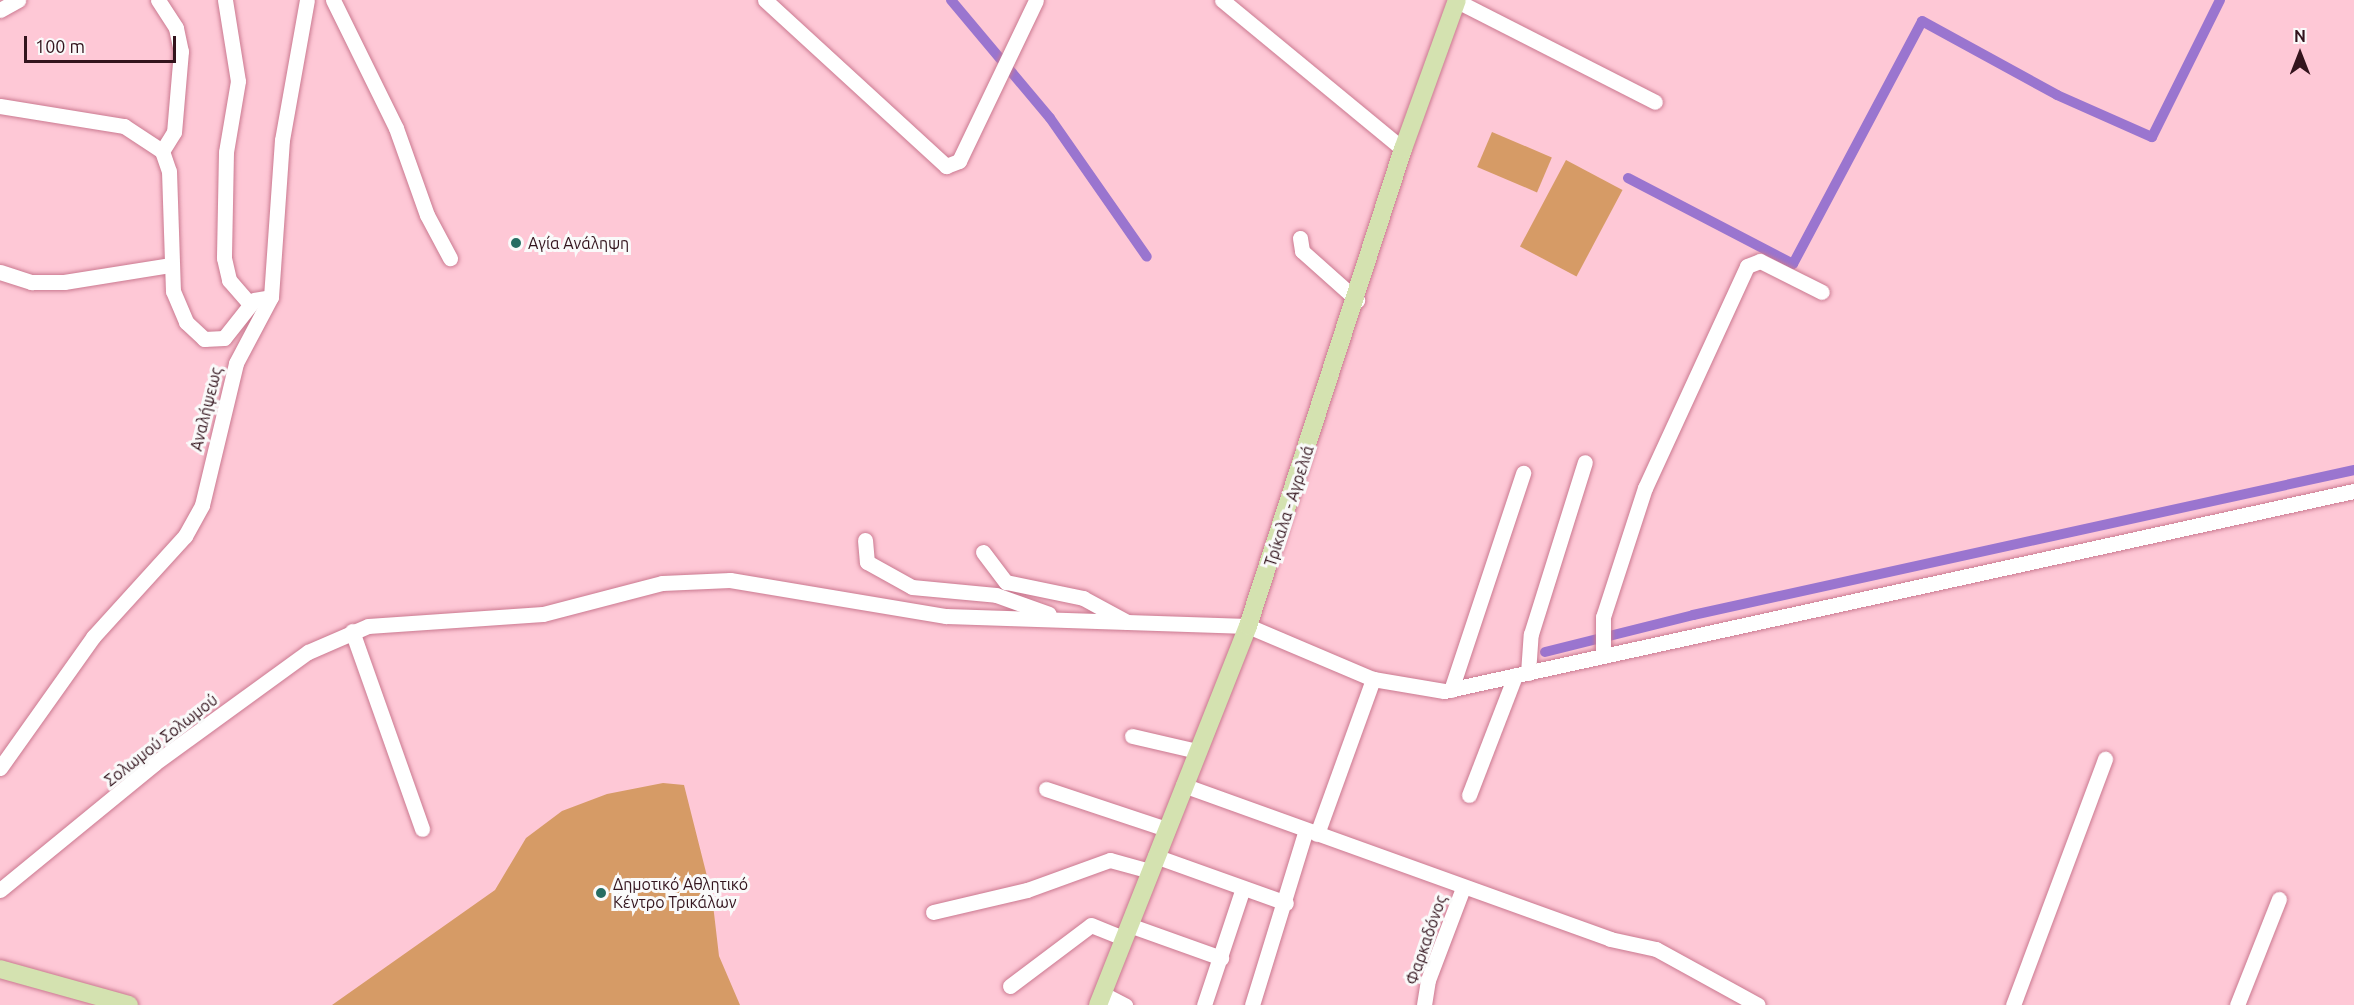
<!DOCTYPE html>
<html>
<head>
<meta charset="utf-8">
<style>
	body { margin:0 }
	#map { position:relative; width:2354px; height:1005px; overflow:hidden; background:#fec8d6; font-family:Ubuntu,sans-serif }
	div>[style] { position:absolute }
	.green>* { inset:0; background:#d69b66; transform-origin:0 0 }
	.canal>* { height:10px; margin:-5px; padding:0 5px; transform-origin:5px; border-radius:5px; background:#9a75cf }
	.roads { filter:drop-shadow(0 0 2px #ca7990) drop-shadow(0 0 2px #ca7990) }
	.minor>* { height:15px; margin:-7.5px; padding:0 7.5px; transform-origin:7.5px; border-radius:7.5px; background:#fff }
	.major>* { height:18px; margin:-9px; padding:0 9px; transform-origin:9px; border-radius:9px; background:#d4e2b0 }
	.dots>* { width:16px; height:16px; translate:-50% -50%; box-sizing:border-box; border:3px solid #fafafa; border-radius:50% }
	span { translate:-50% -50%; white-space:nowrap; text-align:center; line-height:1.15; -webkit-text-stroke:6px #fafafa; paint-order:stroke }
	.poi-label { font-size:16px; color:#33141d }
	.left { translate:0 -50%; text-align:left }
	.street-label { font-size:16px; color:#33141d }
	.north { position:absolute; left:2270px; top:24px; width:60px; height:60px; -webkit-text-stroke:4px #fafafa; paint-order:stroke; rotate:0deg; font-size:16px; font-weight:700; line-height:24px; text-align:center; color:#33141d }
	.north::after { content:''; display:block; margin:auto; width:21px; height:27px; background:#33141d; clip-path:polygon(50% 0,100% 100%,50% 72%,0 100%) }
	.scale { position:absolute; left:24px; top:36px; width:152px; height:27px; box-sizing:border-box; border:3px solid #33141d; border-top:0; padding-left:8px; font-size:18px; line-height:21px; white-space:nowrap; color:#33141d; -webkit-text-stroke:4px #fafafa; paint-order:stroke }
</style>
</head>
<body>
<div id="map">
	<div class="green">
		<i style="left:1492px;top:132px;width:65px;height:38px;rotate:23deg"></i>
		<i style="left:1566px;top:160px;width:64px;height:98px;rotate:28deg"></i>
		<i style="clip-path:polygon(663px 783px,684px 785px,712px 896px,719px 956px,740px 1005px,332px 1005px,495px 890px,526px 838px,562px 811px,607px 794px)"></i>
	</div>
	<div class="canal">
		<i style="left:951px;top:0;width:154px;rotate:50deg"></i>
		<i style="left:1050px;top:118px;width:169px;rotate:55.1deg"></i>
		<i style="left:1628px;top:178px;width:186px;rotate:27.5deg"></i>
		<i style="left:1793px;top:264px;width:275px;rotate:-62deg"></i>
		<i style="left:1922px;top:21px;width:154px;rotate:28.7deg"></i>
		<i style="left:2057px;top:95px;width:104px;rotate:23.9deg"></i>
		<i style="left:2152px;top:137px;width:153px;rotate:-63.6deg"></i>
		<i style="left:1545px;top:652px;width:153px;rotate:-14deg"></i>
		<i style="left:1693px;top:615px;width:677px;rotate:-12.37deg"></i>
	</div>
	<div class="roads">
		<div class="minor">
			<i style="left:158px;top:0;width:33px;rotate:57deg"></i>
			<i style="left:176px;top:28px;width:24px;rotate:78deg"></i>
			<i style="left:181px;top:51px;width:81px;rotate:94.9deg"></i>
			<i style="left:174px;top:132px;width:22px;rotate:122deg"></i>
			<i style="left:225px;top:0;width:82px;rotate:80.9deg"></i>
			<i style="left:238px;top:81px;width:72px;rotate:99.6deg"></i>
			<i style="left:226px;top:152px;width:106px;rotate:91.1deg"></i>
			<i style="left:224px;top:258px;width:23px;rotate:77deg"></i>
			<i style="left:229px;top:280px;width:32px;rotate:49deg"></i>
			<i style="left:333px;top:0;width:143px;rotate:63.8deg"></i>
			<i style="left:396px;top:128px;width:92px;rotate:70.4deg"></i>
			<i style="left:427px;top:215px;width:49px;rotate:61.9deg"></i>
			<i style="left:765px;top:0;width:246px;rotate:42.5deg"></i>
			<i style="left:946px;top:166px;width:14px;rotate:-21deg"></i>
			<i style="left:959px;top:161px;width:178px;rotate:-64.4deg"></i>
			<i style="left:1222px;top:0;width:234px;rotate:39.5deg"></i>
			<i style="left:1457px;top:1px;width:222px;rotate:27deg"></i>
			<i style="left:0;top:10px;width:21px;rotate:-29deg"></i>
			<i style="left:0;top:106px;width:126px;rotate:9.2deg"></i>
			<i style="left:124px;top:126px;width:45px;rotate:33.3deg"></i>
			<i style="left:162px;top:151px;width:21px;rotate:71deg"></i>
			<i style="left:169px;top:171px;width:120px;rotate:88.1deg"></i>
			<i style="left:173px;top:291px;width:34px;rotate:67deg"></i>
			<i style="left:186px;top:322px;width:25px;rotate:43deg"></i>
			<i style="left:204px;top:339px;width:20px;rotate:-3deg"></i>
			<i style="left:224px;top:338px;width:48px;rotate:-51.7deg"></i>
			<i style="left:254px;top:300px;width:17px;rotate:-10deg"></i>
			<i style="left:1300px;top:238px;width:13px;rotate:81deg"></i>
			<i style="left:1302px;top:251px;width:74px;rotate:41.7deg"></i>
			<i style="left:0;top:272px;width:33px;rotate:18deg"></i>
			<i style="left:31px;top:282px;width:33px"></i>
			<i style="left:64px;top:282px;width:107px;rotate:-9.1deg"></i>
			<i style="left:865px;top:540px;width:22px;rotate:85deg"></i>
			<i style="left:867px;top:562px;width:51px;rotate:29.1deg"></i>
			<i style="left:912px;top:587px;width:84px;rotate:5.4deg"></i>
			<i style="left:996px;top:595px;width:56px;rotate:19.7deg"></i>
			<i style="left:983px;top:552px;width:38px;rotate:53deg"></i>
			<i style="left:1006px;top:582px;width:79px;rotate:11.7deg"></i>
			<i style="left:1083px;top:598px;width:50px;rotate:28.6deg"></i>
			<i style="left:352px;top:631px;width:210px;rotate:70.5deg"></i>
			<i style="left:1603px;top:654px;width:37px;rotate:-90deg"></i>
			<i style="left:1603px;top:617px;width:136px;rotate:-72deg"></i>
			<i style="left:1645px;top:488px;width:244px;rotate:-65.3deg"></i>
			<i style="left:1747px;top:266px;width:14px;rotate:-21deg"></i>
			<i style="left:1760px;top:261px;width:69px;rotate:26.6deg"></i>
			<i style="left:1528px;top:673px;width:39px;rotate:-86deg"></i>
			<i style="left:1531px;top:634px;width:180px;rotate:-72.6deg"></i>
			<i style="left:1451px;top:690px;width:229px;rotate:-71.6deg"></i>
			<i style="left:1132px;top:736px;width:67px;rotate:13deg"></i>
			<i style="left:0;top:768px;width:161px;rotate:-54.6deg"></i>
			<i style="left:93px;top:637px;width:137px;rotate:-47.7deg"></i>
			<i style="left:185px;top:536px;width:35px;rotate:-61deg"></i>
			<i style="left:202px;top:505px;width:146px;rotate:-76.5deg"></i>
			<i style="left:236px;top:363px;width:75px;rotate:-62.1deg"></i>
			<i style="left:271px;top:297px;width:157px;rotate:-86deg"></i>
			<i style="left:282px;top:140px;width:142px;rotate:-79.9deg"></i>
			<i style="left:1183px;top:785px;width:454px;rotate:19.8deg"></i>
			<i style="left:1610px;top:939px;width:47px;rotate:12.3deg"></i>
			<i style="left:1656px;top:949px;width:116px;rotate:28.8deg"></i>
			<i style="left:1046px;top:789px;width:126px;rotate:18.4deg"></i>
			<i style="left:1469px;top:795px;width:128px;rotate:-68.9deg"></i>
			<i style="left:1317px;top:834px;width:165px;rotate:-70.1deg"></i>
			<i style="left:1155px;top:856px;width:139px;rotate:19.7deg"></i>
			<i style="left:0;top:890px;width:200px;rotate:-39.3deg"></i>
			<i style="left:155px;top:763px;width:189px;rotate:-36deg"></i>
			<i style="left:308px;top:652px;width:65px;rotate:-23.4deg"></i>
			<i style="left:368px;top:626px;width:175px;rotate:-3.9deg"></i>
			<i style="left:543px;top:614px;width:123px;rotate:-14.6deg"></i>
			<i style="left:662px;top:583px;width:68px;rotate:-2.5deg"></i>
			<i style="left:730px;top:580px;width:219px;rotate:9.5deg"></i>
			<i style="left:946px;top:616px;width:302px;rotate:1.9deg"></i>
			<i style="left:1248px;top:626px;width:136px;rotate:23deg"></i>
			<i style="left:1373px;top:679px;width:72px;rotate:9.6deg"></i>
			<i style="left:1444px;top:691px;width:932px;rotate:-12.4deg"></i>
			<i style="left:933px;top:912px;width:97px;rotate:-13.2deg"></i>
			<i style="left:1027px;top:890px;width:88px;rotate:-19.9deg"></i>
			<i style="left:1110px;top:860px;width:41px;rotate:15.4deg"></i>
			<i style="left:1129px;top:925px;width:98px;rotate:19.7deg"></i>
			<i style="left:1010px;top:986px;width:101px;rotate:-37deg"></i>
			<i style="left:1091px;top:925px;width:35px;rotate:22deg"></i>
			<i style="left:1103px;top:994px;width:25px;rotate:27deg"></i>
			<i style="left:1204px;top:1005px;width:123px;rotate:-71.6deg"></i>
			<i style="left:1252px;top:1005px;width:183px;rotate:-72.9deg"></i>
			<i style="left:1424px;top:1005px;width:25px;rotate:-81deg"></i>
			<i style="left:1428px;top:980px;width:98px;rotate:-69.2deg"></i>
			<i style="left:2013px;top:1005px;width:263px;rotate:-69.5deg"></i>
			<i style="left:2237px;top:1005px;width:114px;rotate:-68.4deg"></i>
		</div>
		<div class="major">
			<i style="left:0;top:969px;width:134px;rotate:15.6deg"></i>
			<i style="left:1098px;top:1005px;width:408px;rotate:-68.4deg"></i>
			<i style="left:1248px;top:626px;width:502px;rotate:-72deg"></i>
			<i style="left:1403px;top:149px;width:158px;rotate:-70.1deg"></i>
		</div>
	</div>
	<div class="dots">
		<i style="left:516px;top:243px;background:#266d63"></i>
		<i style="left:601px;top:893px;background:#266d63"></i>
	</div>
	<div class="poi-label">
		<span class="left" style="left:528px;top:243px">Αγία Ανάληψη</span>
		<span class="left" style="left:613px;top:893px">Δημοτικό Αθλητικό<br>Κέντρο Τρικάλων</span>
	</div>
	<div class="street-label">
		<span style="left:206px;top:409px;rotate:-76deg">Αναλήψεως</span>
		<span style="left:1289px;top:506px;rotate:-72deg">Τρίκαλα - Αγρελιά</span>
		<span style="left:161px;top:740px;rotate:-38deg">Σολωμού Σολωμού</span>
		<span style="left:1426px;top:940px;rotate:-71deg">Φαρκαδόνος</span>
	</div>
	<div class="north">N</div>
	<div class="scale">100 m</div>
</div>
</body>
</html>
